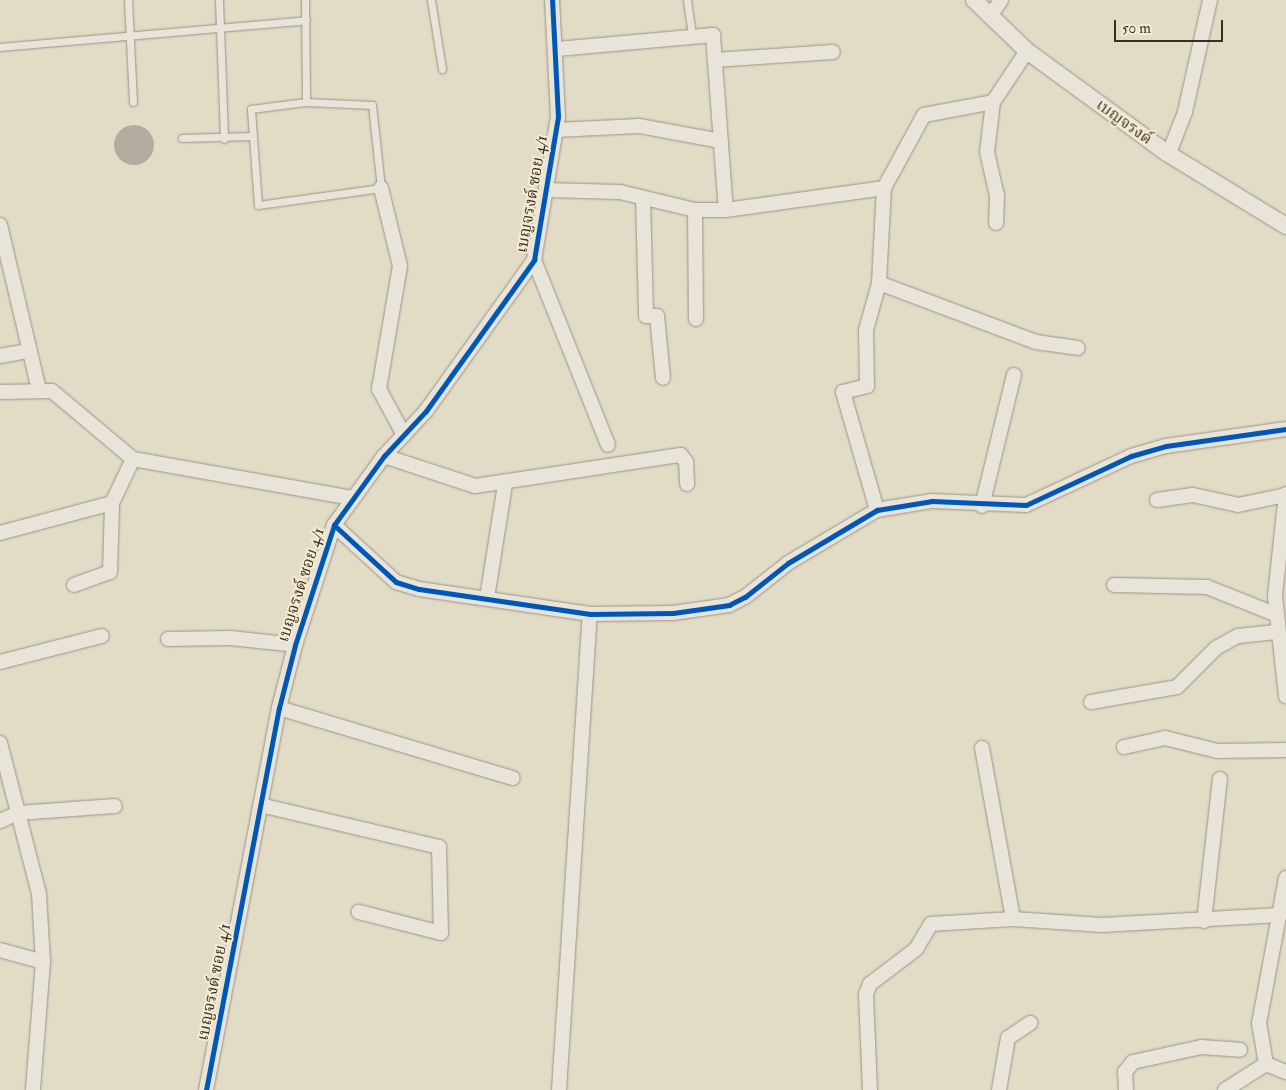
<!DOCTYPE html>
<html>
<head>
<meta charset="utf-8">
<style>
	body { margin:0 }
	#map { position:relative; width:1286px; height:1090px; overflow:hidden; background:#e2dbc6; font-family:"IM FELL Double Pica","Noto Serif Thai",serif }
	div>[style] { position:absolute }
	.building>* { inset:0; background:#b2ad9e }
	.round { border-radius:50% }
	.roads { filter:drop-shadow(0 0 1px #999486) drop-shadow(0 0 1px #999486) }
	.service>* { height:7px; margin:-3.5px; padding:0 3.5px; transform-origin:3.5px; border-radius:3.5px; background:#e8e4da }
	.minor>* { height:14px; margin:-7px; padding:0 7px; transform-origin:7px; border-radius:7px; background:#e8e4da }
	.tertiary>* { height:16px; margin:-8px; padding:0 8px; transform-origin:8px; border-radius:8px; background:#e8e4da }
	.cycleway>* { height:5px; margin:-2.5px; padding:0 2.5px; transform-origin:2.5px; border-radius:2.5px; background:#0057b8 }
	span { translate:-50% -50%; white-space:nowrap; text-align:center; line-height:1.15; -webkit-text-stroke:4px #f3ecd3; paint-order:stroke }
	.street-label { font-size:16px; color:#3b2f20 }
	.scale { position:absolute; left:1114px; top:20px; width:109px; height:22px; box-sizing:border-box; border:2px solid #3b2f20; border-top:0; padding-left:6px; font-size:15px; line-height:18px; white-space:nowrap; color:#3b2f20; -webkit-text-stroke:4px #f3ecd3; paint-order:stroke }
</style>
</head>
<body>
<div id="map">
	<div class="building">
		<i class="round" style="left:114px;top:125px;width:40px;height:40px"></i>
	</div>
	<div class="roads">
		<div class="service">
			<i style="left:128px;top:0;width:102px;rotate:87.2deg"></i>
			<i style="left:219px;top:0;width:139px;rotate:87.9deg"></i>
			<i style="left:305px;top:0;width:102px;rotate:89.4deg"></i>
			<i style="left:431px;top:0;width:70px;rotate:80.9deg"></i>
			<i style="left:687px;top:0;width:37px;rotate:82deg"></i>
			<i style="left:0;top:47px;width:307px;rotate:-5deg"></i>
			<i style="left:306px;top:102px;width:66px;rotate:2.6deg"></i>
			<i style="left:372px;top:105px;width:83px;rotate:83.8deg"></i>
			<i style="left:381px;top:188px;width:124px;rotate:172.1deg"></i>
			<i style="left:258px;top:205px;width:96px;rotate:-94.2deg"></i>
			<i style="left:251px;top:109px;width:55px;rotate:-7.3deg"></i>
			<i style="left:182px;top:138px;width:71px;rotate:-1.6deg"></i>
		</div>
		<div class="minor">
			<i style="left:990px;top:16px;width:19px;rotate:-55deg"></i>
			<i style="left:557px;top:49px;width:157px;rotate:-5.1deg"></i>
			<i style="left:713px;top:35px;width:175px;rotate:85.8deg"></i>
			<i style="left:715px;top:60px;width:118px;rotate:-3.9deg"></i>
			<i style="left:993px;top:102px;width:50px;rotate:96.8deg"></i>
			<i style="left:987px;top:152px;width:45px;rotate:77.2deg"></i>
			<i style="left:997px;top:196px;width:27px;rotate:92deg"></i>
			<i style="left:556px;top:130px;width:83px;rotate:-2.8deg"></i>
			<i style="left:639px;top:126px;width:83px;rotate:10.4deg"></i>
			<i style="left:1169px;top:153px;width:44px;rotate:-68.7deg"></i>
			<i style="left:1185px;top:112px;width:115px;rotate:-77.4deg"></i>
			<i style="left:381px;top:188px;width:80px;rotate:76.3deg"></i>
			<i style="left:400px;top:266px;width:125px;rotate:99.7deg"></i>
			<i style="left:379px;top:389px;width:52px;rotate:61.5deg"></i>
			<i style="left:546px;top:190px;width:74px;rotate:1.5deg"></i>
			<i style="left:620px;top:192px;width:77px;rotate:13.5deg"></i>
			<i style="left:695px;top:210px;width:31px"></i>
			<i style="left:726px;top:210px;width:160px;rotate:-7.9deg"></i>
			<i style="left:884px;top:188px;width:83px;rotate:-61.3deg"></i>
			<i style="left:924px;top:115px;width:70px;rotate:-10.7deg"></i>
			<i style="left:993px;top:102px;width:61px;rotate:-56.3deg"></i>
			<i style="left:643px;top:198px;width:118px;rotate:88.5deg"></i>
			<i style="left:646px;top:316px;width:11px"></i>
			<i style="left:657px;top:316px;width:62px;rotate:84.5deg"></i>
			<i style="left:695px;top:210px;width:109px;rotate:89.5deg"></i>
			<i style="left:0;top:225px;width:170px;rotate:76.7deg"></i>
			<i style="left:534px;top:260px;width:199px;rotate:68.2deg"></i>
			<i style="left:879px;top:283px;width:168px;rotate:20.6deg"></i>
			<i style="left:1036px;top:342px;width:42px;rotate:8.1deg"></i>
			<i style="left:0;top:356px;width:29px;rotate:-10deg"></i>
			<i style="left:0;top:392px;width:52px;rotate:-1.1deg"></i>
			<i style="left:52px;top:391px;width:106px;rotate:40deg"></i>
			<i style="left:133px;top:459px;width:221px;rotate:10.1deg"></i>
			<i style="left:384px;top:456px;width:96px;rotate:18.2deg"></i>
			<i style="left:475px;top:486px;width:208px;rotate:-8.6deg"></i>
			<i style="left:681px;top:455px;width:9px;rotate:54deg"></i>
			<i style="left:686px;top:462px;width:22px;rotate:87deg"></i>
			<i style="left:1286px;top:494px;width:103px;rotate:96.2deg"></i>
			<i style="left:1275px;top:596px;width:101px;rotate:83.7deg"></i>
			<i style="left:1157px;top:500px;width:36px;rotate:-8deg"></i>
			<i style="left:1193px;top:495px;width:46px;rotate:12.5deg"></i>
			<i style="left:1238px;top:505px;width:49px;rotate:-11.8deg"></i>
			<i style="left:982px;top:506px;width:135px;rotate:-76.3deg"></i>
			<i style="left:877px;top:510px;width:123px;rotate:-106.1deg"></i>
			<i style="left:843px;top:392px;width:25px;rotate:-14deg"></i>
			<i style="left:867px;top:386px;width:56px;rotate:-91deg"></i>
			<i style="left:866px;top:330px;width:49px;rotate:-74.5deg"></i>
			<i style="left:879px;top:283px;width:95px;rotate:-87deg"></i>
			<i style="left:334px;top:525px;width:84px;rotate:42.6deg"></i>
			<i style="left:396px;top:582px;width:24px;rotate:17deg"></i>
			<i style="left:419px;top:589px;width:173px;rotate:8.3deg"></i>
			<i style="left:590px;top:614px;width:83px;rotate:-0.7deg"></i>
			<i style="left:673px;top:613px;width:57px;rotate:-8.1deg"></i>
			<i style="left:729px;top:605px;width:18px;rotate:-27deg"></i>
			<i style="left:745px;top:597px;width:55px;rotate:-38.3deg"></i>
			<i style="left:788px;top:563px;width:104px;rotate:-30.8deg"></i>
			<i style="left:877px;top:510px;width:56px;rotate:-9.3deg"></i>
			<i style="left:932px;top:501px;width:94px;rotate:2.4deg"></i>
			<i style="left:1026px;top:505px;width:116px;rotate:-25deg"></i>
			<i style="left:1131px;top:456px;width:36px;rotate:-16deg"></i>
			<i style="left:1166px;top:446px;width:121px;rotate:-8.1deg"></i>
			<i style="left:0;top:533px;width:116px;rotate:-15deg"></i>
			<i style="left:74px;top:585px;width:38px;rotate:-20deg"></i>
			<i style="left:110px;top:572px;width:69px;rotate:-88.3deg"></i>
			<i style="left:112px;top:503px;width:49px;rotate:-64.5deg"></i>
			<i style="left:1114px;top:585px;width:93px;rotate:1.2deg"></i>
			<i style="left:1207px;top:587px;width:73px;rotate:21.7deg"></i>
			<i style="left:487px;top:598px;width:115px;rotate:-81deg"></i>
			<i style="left:168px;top:639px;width:63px;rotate:-0.9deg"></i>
			<i style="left:231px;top:638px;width:64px;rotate:6.2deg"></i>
			<i style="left:0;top:662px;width:105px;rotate:-14.3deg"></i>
			<i style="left:1091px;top:702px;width:87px;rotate:-9.9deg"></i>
			<i style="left:1177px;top:687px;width:55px;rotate:-45deg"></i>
			<i style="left:1216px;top:648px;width:25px;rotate:-29deg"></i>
			<i style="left:1238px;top:636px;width:38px;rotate:-6deg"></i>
			<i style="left:279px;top:708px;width:244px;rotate:16.7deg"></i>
			<i style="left:0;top:743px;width:156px;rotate:75.5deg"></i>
			<i style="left:39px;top:894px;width:68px;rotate:86.6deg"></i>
			<i style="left:43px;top:962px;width:128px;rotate:94.5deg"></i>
			<i style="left:1124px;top:747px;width:42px;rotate:-12.4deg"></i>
			<i style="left:1165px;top:738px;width:54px;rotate:14deg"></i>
			<i style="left:1217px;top:751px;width:69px;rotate:-0.8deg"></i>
			<i style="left:982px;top:748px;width:174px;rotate:79.7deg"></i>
			<i style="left:260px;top:805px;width:184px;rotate:13.2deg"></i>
			<i style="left:439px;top:847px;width:86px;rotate:88.7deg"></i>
			<i style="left:441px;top:933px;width:85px;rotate:-165.6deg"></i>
			<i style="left:0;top:821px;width:20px;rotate:-24deg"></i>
			<i style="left:18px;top:813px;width:97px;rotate:-4.1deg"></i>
			<i style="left:1286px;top:878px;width:147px;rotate:100.5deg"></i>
			<i style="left:1259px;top:1023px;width:42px;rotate:80.3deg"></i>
			<i style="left:1266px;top:1064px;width:22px;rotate:22deg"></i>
			<i style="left:1204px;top:921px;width:143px;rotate:-83.6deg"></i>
			<i style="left:0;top:950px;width:45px;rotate:15.6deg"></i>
			<i style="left:206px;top:1090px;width:389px;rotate:-79.2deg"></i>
			<i style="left:279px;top:708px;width:65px;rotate:-75.7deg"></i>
			<i style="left:295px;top:645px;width:126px;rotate:-72deg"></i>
			<i style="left:334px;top:525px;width:85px;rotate:-54.1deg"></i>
			<i style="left:384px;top:456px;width:62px;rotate:-47deg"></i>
			<i style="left:426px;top:411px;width:186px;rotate:-54.4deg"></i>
			<i style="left:534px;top:260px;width:145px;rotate:-80.5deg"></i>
			<i style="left:558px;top:117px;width:117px;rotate:-92.9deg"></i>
			<i style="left:559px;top:1090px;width:477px;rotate:-86.3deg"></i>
			<i style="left:870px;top:1090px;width:96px;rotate:-92.4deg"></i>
			<i style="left:866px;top:994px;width:11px;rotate:-68deg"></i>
			<i style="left:870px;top:984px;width:58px;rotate:-37.3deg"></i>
			<i style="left:916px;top:949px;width:29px;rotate:-59deg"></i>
			<i style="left:931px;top:924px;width:82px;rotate:-3.5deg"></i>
			<i style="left:1013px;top:919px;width:89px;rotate:3.9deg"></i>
			<i style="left:1102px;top:925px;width:178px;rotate:-3.2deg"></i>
			<i style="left:999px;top:1090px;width:53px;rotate:-80.2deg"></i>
			<i style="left:1008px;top:1038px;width:27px;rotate:-34deg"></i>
			<i style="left:1126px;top:1090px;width:18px;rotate:-93deg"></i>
			<i style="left:1125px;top:1072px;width:13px;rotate:-51deg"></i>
			<i style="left:1133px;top:1062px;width:70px;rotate:-12.4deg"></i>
			<i style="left:1201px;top:1047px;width:39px;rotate:4deg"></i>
			<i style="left:1225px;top:1090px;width:49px;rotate:-32.4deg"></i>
		</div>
		<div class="tertiary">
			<i style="left:974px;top:0;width:74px;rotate:43.9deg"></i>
			<i style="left:1027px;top:51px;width:173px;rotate:36.1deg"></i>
			<i style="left:1167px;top:153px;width:140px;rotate:31.5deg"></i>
		</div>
	</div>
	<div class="cycleway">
		<i style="left:334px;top:525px;width:84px;rotate:42.6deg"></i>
		<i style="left:396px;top:582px;width:24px;rotate:17deg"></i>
		<i style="left:419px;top:589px;width:173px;rotate:8.3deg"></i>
		<i style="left:590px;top:614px;width:83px;rotate:-0.7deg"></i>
		<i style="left:673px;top:613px;width:57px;rotate:-8.1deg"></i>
		<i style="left:729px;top:605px;width:18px;rotate:-27deg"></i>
		<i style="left:745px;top:597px;width:55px;rotate:-38.3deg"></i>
		<i style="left:788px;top:563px;width:104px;rotate:-30.8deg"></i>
		<i style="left:877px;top:510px;width:56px;rotate:-9.3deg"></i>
		<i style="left:932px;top:501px;width:94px;rotate:2.4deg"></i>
		<i style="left:1026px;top:505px;width:116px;rotate:-25deg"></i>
		<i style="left:1131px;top:456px;width:36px;rotate:-16deg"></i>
		<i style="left:1166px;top:446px;width:121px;rotate:-8.1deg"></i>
		<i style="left:206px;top:1090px;width:389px;rotate:-79.2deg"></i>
		<i style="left:279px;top:708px;width:65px;rotate:-75.7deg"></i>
		<i style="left:295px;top:645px;width:126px;rotate:-72deg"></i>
		<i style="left:334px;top:525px;width:85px;rotate:-54.1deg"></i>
		<i style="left:384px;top:456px;width:62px;rotate:-47deg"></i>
		<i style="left:426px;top:411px;width:186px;rotate:-54.4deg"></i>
		<i style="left:534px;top:260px;width:145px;rotate:-80.5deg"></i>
		<i style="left:558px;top:117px;width:117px;rotate:-92.9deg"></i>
	</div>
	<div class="street-label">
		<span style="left:1124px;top:122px;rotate:36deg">เบญจรงด์</span>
		<span style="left:532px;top:194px;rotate:-80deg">เบญจรงด์ ซอย 4/1</span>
		<span style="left:301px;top:585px;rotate:-72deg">เบญจรงด์ ซอย 4/1</span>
		<span style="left:214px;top:982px;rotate:-79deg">เบญจรงด์ ซอย 4/1</span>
	</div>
	<div class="scale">50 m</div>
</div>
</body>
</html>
